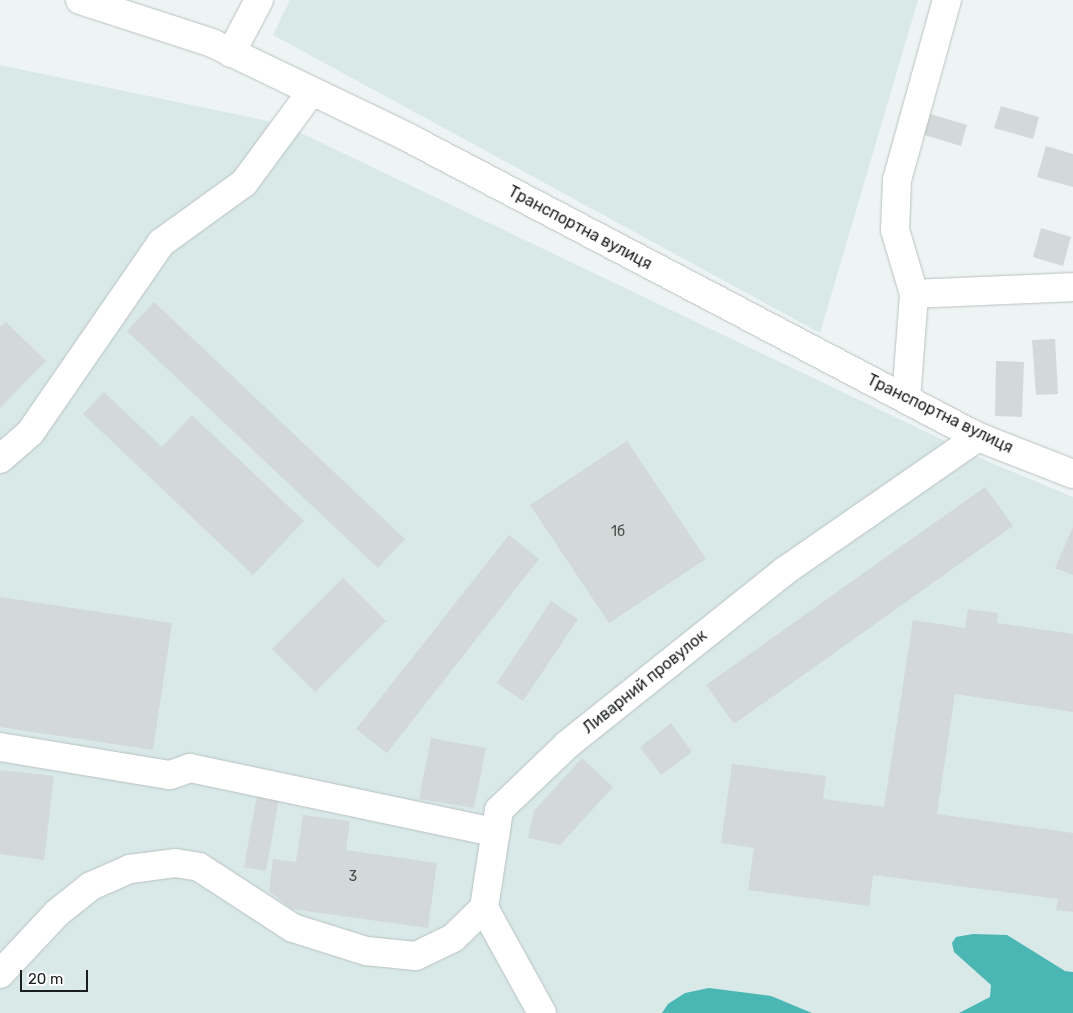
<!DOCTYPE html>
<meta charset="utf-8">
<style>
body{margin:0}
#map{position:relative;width:1073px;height:1013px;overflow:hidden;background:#edf4f3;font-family:Rubik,sans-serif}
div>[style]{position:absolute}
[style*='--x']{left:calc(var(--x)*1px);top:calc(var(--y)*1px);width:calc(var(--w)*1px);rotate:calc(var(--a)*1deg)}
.built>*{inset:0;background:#d8e9e8}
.water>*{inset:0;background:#4ab7b4}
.building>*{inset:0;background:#d2d9d8}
.roads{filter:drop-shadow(0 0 1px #bac1c0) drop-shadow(0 0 1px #bac1c0)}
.minor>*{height:28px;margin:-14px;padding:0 14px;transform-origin:14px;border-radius:14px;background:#fff}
span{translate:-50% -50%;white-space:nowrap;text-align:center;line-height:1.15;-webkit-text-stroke:4px #fff;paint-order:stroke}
.number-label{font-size:14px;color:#494d4c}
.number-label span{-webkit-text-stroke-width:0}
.street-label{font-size:16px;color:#1b1e1e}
.scale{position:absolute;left:20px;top:970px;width:68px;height:22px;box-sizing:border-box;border:2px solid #1b1e1e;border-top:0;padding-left:6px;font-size:15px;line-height:18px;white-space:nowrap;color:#1b1e1e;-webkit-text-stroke:4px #fff;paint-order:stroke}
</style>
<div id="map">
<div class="built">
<div style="clip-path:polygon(290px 0,918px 0,820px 333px,273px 35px)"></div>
<div style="clip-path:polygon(0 65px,282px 124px,987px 461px,1073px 497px,1073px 1013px,0 1013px)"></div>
</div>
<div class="water">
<div style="clip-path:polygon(973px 934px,1007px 935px,1065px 971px,1073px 972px,1073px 1013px,959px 1013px,990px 997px,991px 985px,954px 952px,952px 943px,956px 937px)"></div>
<div style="clip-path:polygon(709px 988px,771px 996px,812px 1013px,662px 1013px,668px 1004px,685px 993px)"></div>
</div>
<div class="building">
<div style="clip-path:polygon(1001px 106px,1039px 117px,1033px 139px,994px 128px)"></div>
<div style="clip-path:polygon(927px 113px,967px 125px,961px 146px,921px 134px)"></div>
<div style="clip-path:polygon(1046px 146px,1073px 154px,1073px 187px,1037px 177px)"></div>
<div style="clip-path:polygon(1041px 228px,1071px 237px,1063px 266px,1033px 257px)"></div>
<div style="clip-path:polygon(154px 302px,405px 539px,378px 568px,127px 331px)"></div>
<div style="clip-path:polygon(6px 322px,46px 361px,0 408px,0 327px)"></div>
<div style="clip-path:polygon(1055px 339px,1058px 394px,1036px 395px,1032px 340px)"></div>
<div style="clip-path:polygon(996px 361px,1024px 362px,1022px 417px,995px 416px)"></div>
<div style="clip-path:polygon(104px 392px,162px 447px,192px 415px,304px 521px,253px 575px,83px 414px)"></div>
<div style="clip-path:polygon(627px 441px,706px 559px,609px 623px,530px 505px)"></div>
<div style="clip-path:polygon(985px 487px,1013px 526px,734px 724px,706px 685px)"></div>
<div style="clip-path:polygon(1073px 527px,1073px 575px,1055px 568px)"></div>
<div style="clip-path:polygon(509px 535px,539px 559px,387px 753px,356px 729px)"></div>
<div style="clip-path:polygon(343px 578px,386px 621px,315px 692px,272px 649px)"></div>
<div style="clip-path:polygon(0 597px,172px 623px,153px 750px,0 727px)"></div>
<div style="clip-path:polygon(551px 601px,578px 619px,523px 701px,497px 683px)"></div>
<div style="clip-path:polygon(968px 609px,998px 613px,997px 623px,1073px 634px,1073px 712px,955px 694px,937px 814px,1073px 833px,1073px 912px,1056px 910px,1058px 899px,873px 875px,869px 906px,748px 890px,754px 848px,721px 843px,732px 764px,826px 776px,823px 799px,884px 807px,913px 620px,965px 628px)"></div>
<div style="clip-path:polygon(671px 723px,692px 752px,661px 775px,640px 747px)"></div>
<div style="clip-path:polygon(431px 738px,486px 748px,474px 808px,419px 799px)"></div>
<div style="clip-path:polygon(582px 758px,613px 787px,560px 845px,528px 838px,534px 811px)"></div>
<div style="clip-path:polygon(0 770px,54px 776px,44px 860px,0 854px)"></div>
<div style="clip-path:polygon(257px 795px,279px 799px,266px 871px,244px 867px)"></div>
<div style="clip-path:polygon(303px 815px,350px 821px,346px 850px,437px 863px,428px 928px,292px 909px,269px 891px,273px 859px,296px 862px)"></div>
</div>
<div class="roads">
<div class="minor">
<div style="--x:80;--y:0;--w:139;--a:18"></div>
<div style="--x:212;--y:43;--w:219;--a:25.7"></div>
<div style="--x:409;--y:138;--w:643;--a:27.72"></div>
<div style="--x:978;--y:437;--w:102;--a:21.3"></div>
<div style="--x:231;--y:53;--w:60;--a:-62.2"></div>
<div style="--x:914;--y:294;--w:159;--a:-2.5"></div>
<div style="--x:906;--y:399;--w:105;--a:-85.6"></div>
<div style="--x:914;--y:294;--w:67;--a:-106.5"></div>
<div style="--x:895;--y:230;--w:50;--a:-87.7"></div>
<div style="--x:897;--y:180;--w:187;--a:-74.5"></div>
<div style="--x:0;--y:459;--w:40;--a:-41"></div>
<div style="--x:30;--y:433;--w:231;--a:-55.4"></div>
<div style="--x:161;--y:243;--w:102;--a:-35.9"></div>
<div style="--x:244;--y:183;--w:113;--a:-53.6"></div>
<div style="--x:0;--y:747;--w:172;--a:9.4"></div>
<div style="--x:170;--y:775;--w:21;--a:-19"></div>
<div style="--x:190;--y:768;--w:312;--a:11.9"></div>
<div style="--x:0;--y:974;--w:83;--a:-46.9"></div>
<div style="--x:57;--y:913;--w:43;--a:-38.5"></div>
<div style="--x:91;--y:886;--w:43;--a:-23.6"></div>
<div style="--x:130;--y:869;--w:45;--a:-7.6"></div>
<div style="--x:175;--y:863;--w:24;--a:9"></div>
<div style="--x:199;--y:867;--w:112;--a:33"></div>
<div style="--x:293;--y:928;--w:77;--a:17.5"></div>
<div style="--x:366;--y:951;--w:50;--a:5.7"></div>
<div style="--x:416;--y:956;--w:41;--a:-25.9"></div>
<div style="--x:453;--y:938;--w:43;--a:-44.1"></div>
<div style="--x:542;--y:1013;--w:120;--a:-118.9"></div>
<div style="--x:484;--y:908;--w:99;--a:-81.3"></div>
<div style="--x:499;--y:810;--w:95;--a:-43.7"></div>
<div style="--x:568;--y:744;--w:279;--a:-38.6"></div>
<div style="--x:786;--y:570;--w:234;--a:-34.7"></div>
</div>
</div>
<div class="number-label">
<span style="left:618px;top:532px">1б</span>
<span style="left:353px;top:877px">3</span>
</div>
<div class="street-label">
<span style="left:580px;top:228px;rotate:28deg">Транспортна вулиця</span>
<span style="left:940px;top:414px;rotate:26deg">Транспортна вулиця</span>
<span style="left:645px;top:682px;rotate:-39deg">Ливарний провулок</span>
</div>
<div class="scale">20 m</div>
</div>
